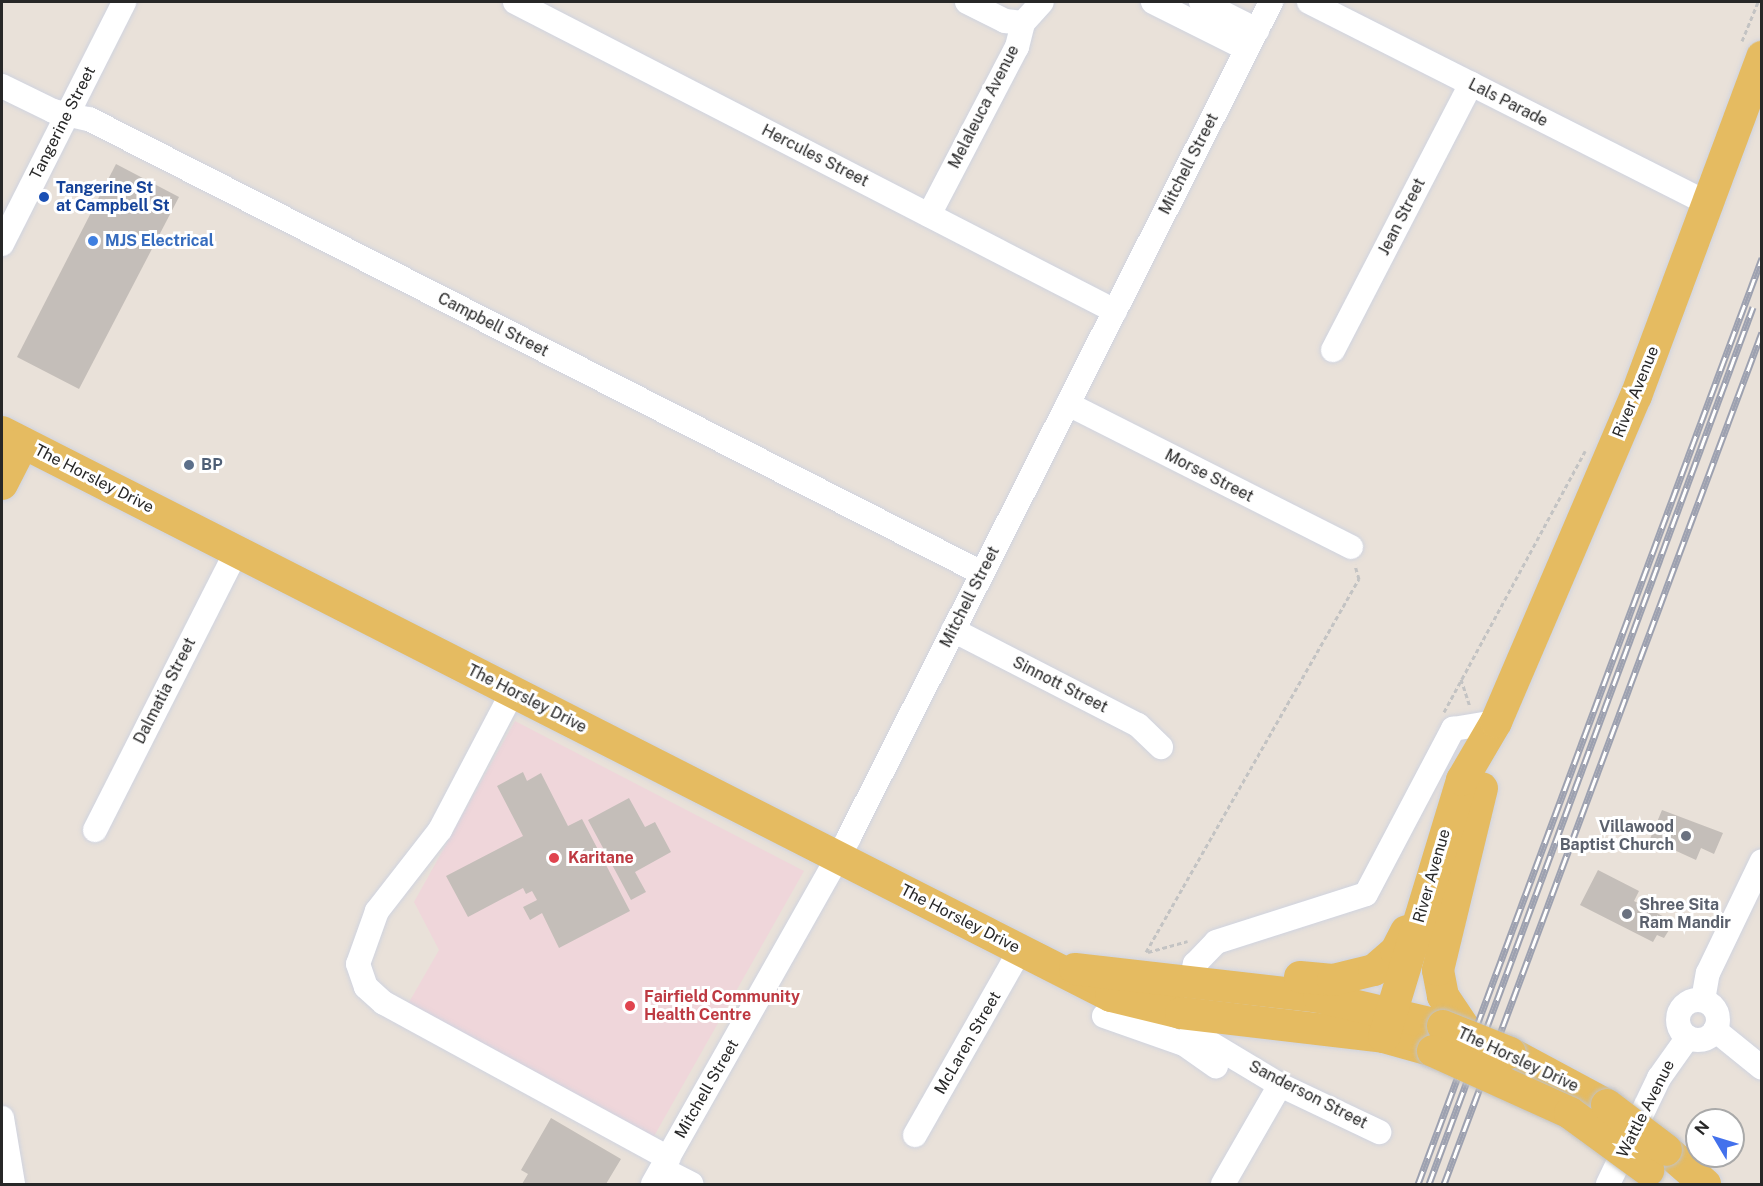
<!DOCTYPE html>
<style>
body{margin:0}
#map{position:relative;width:1763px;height:1186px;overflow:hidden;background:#e9e1d9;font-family:"Public Sans",sans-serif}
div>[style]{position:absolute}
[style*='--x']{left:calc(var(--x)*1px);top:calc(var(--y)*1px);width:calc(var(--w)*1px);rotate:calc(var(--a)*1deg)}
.medical>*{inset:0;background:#efd6da}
.building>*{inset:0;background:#c4beb9}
.path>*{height:3px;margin-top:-1.5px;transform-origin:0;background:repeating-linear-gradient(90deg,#c3c3c3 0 4.5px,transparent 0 7.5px)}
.roads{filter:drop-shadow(0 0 2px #cfd3df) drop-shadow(0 0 2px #cfd3df)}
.minor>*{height:24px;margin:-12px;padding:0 12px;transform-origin:12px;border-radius:12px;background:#fff}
.minor>.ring{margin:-12px;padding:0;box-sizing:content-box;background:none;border:24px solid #fff;border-radius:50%}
.major>*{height:32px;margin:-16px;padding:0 16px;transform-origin:16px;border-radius:16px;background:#e5bb61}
.rail>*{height:7px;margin-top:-3.5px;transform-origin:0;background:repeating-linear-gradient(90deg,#fff 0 14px,#9da1b0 0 28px);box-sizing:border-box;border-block:2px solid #9da1b0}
.bridges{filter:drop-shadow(0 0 2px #c3c3c3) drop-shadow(0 0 2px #c3c3c3)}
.major-bridge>*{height:32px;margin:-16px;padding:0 16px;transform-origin:16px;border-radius:16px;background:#e5bb61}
.dots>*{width:16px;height:16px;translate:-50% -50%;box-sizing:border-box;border:3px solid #fff;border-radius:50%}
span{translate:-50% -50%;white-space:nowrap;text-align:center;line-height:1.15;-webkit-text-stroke:6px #fff;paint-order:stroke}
.street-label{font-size:16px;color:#272727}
.transit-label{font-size:16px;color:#164399;font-weight:700}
.left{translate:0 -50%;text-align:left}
.shop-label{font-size:16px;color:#366cbe;font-weight:700}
.service-label{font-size:16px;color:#4e5e75;font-weight:700}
.worship-label{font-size:16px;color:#5b616d;font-weight:700}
.right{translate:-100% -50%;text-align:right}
.health-label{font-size:16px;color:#be3a42;font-weight:700}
.frame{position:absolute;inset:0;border:3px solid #272727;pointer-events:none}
.north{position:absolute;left:1685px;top:1108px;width:60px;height:60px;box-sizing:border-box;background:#fff;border:2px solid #a9a9a9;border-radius:50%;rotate:308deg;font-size:16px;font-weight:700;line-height:24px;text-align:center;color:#272727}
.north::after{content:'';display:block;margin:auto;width:21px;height:27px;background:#4371ec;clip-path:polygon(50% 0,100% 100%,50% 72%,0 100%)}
</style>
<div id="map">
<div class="medical">
<div style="clip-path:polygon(515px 721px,804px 871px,653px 1138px,408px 1004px,439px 950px,414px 902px)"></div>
</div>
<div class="building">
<div style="clip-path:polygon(116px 164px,179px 197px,79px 389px,17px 357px)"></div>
<div style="clip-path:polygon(523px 772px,527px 781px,541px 773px,568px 826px,582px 819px,630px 911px,559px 948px,542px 913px,530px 920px,523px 907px,537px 900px,532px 891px,526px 894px,523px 888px,468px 917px,446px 876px,523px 836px,497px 786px)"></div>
<div style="clip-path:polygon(629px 798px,645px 827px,655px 822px,671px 852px,635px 872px,646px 892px,631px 900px,588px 820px)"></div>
<div style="clip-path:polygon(1662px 810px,1723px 833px,1714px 854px,1701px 848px,1696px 860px,1650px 839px)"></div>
<div style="clip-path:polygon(1598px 870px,1639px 891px,1634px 901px,1674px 922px,1664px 938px,1657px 935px,1653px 942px,1580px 905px)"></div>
<div style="clip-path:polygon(551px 1118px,621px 1159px,606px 1184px,522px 1184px,528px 1174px,521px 1170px)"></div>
</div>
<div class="path">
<div style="--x:1742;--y:41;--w:42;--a:-67.7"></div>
<div style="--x:1461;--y:679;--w:28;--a:72"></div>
<div style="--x:1444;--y:712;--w:297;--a:-61.6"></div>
<div style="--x:1146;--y:952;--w:430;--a:-60.3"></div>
<div style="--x:1359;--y:579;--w:15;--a:-106"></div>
<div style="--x:1148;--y:952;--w:41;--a:-15.4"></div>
</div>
<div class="roads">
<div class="minor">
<div style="--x:515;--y:2;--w:675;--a:27.25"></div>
<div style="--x:967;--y:2;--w:42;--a:26.6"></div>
<div style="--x:1005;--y:21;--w:18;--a:6"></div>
<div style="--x:1153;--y:2;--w:105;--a:26.6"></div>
<div style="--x:1201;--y:2;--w:63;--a:26.6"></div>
<div style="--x:1309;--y:2;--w:446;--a:26.8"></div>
<div style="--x:2;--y:86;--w:57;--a:26.1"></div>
<div style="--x:53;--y:111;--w:37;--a:13"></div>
<div style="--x:89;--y:119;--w:1002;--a:26.95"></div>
<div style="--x:929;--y:215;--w:190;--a:-62.4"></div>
<div style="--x:1017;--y:47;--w:25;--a:-76"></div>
<div style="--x:1023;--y:23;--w:28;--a:-48"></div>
<div style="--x:2;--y:244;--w:271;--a:-63.2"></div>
<div style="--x:1333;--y:350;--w:300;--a:-62.6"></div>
<div style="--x:1068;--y:404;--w:317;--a:26.8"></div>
<div style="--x:953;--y:630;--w:208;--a:27.2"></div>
<div style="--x:1138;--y:725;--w:32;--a:44"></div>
<div style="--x:513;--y:691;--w:157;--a:117.7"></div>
<div style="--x:440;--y:830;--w:103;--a:127.9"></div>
<div style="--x:377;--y:911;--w:56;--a:109.7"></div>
<div style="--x:358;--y:964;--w:24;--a:71"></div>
<div style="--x:366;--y:987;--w:24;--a:42"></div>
<div style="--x:384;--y:1003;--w:324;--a:28.6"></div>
<div style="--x:95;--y:830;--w:312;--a:-63.1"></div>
<div style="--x:1190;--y:985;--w:22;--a:-77"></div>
<div style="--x:1195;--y:964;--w:30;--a:-46"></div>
<div style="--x:1216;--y:942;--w:157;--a:-17.7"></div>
<div style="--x:1366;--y:894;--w:187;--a:-62.2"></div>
<div style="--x:1453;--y:729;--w:44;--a:-9.2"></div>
<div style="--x:1703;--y:1000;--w:27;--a:-80"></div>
<div style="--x:1708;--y:973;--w:124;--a:-64.3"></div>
<div class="ring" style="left:1678px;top:1000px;width:16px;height:16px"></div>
<div style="--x:1181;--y:1013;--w:36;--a:48"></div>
<div style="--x:1205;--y:1040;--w:87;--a:31"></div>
<div style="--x:1280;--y:1085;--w:110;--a:25.4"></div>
<div style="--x:1104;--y:1016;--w:85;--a:19.3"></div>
<div style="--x:1184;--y:1044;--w:39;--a:35"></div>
<div style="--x:1715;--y:1030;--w:60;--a:39"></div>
<div style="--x:2;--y:1118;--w:67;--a:80.5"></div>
<div style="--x:915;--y:1135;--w:213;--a:-60.4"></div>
<div style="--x:662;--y:1169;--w:33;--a:27"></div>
<div style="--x:653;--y:1184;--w:399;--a:-60.5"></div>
<div style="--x:849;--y:837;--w:936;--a:-63.19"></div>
<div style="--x:1223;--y:1184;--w:114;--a:-60.1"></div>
<div style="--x:1608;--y:1184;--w:118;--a:-64.3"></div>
<div style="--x:1659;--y:1078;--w:50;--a:-54.7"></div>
</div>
<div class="major">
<div style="--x:2;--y:432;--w:1244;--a:26.96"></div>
<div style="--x:1111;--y:996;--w:72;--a:13.7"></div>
<div style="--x:1181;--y:1013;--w:204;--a:6.7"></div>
<div style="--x:1384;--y:1037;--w:51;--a:15.9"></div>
<div style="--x:2;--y:484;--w:46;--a:-62.9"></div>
<div style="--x:1075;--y:969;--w:246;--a:6.5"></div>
<div style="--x:1319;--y:997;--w:127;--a:13.2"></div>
<div style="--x:1300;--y:977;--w:33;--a:5"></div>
<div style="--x:1333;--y:980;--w:42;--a:-13.7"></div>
<div style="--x:1374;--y:970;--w:29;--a:-41"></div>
<div style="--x:1396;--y:951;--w:22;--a:-63"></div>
<div style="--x:1469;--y:1035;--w:47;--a:-123.7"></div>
<div style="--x:1443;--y:996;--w:26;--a:-101"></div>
<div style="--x:1438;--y:970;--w:187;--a:-76.4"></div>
<div style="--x:1384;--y:1037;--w:269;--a:-73.1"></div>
<div style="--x:1462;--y:780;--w:67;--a:-59.6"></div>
<div style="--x:1496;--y:722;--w:355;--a:-66.8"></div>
<div style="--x:1636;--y:396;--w:362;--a:-69.6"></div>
<div style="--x:1510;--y:1053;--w:110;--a:28.2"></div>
<div style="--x:1666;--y:1150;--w:52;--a:41.1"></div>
</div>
</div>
<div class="rail">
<div style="--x:1418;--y:1184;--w:988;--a:-69.62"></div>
<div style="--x:1429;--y:1184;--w:935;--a:-69.72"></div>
<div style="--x:1444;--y:1184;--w:909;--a:-69.53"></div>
</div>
<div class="bridges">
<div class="major-bridge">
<div style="--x:1443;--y:1026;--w:72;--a:21.9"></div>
<div style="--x:1433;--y:1051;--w:150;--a:24.3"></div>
<div style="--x:1570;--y:1113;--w:97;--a:36.2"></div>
<div style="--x:1607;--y:1105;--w:74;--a:37.3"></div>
</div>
</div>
<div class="dots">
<div style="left:44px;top:197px;background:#1a4fb4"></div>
<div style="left:93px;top:241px;background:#3f7fe0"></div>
<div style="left:189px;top:465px;background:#5c6f8a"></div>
<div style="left:1686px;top:836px;background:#6b7280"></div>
<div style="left:554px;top:858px;background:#e0444e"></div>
<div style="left:1627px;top:914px;background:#6b7280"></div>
<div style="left:630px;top:1006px;background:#e0444e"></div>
</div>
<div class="street-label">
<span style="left:1508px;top:103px;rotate:27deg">Lals Parade</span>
<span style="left:984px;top:107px;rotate:-63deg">Melaleuca Avenue</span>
<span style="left:63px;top:123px;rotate:-63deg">Tangerine Street</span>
<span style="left:815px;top:156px;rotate:27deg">Hercules Street</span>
<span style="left:1189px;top:164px;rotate:-63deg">Mitchell Street</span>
<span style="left:1402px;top:217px;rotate:-63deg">Jean Street</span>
<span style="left:493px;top:325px;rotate:27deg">Campbell Street</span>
<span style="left:1636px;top:392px;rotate:-68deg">River Avenue</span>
<span style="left:1209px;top:476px;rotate:27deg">Morse Street</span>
<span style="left:94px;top:479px;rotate:27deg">The Horsley Drive</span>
<span style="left:970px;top:597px;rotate:-63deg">Mitchell Street</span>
<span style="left:1060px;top:685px;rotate:27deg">Sinnott Street</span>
<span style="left:165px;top:691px;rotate:-63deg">Dalmatia Street</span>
<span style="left:527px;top:699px;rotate:27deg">The Horsley Drive</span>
<span style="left:1432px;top:876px;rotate:-74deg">River Avenue</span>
<span style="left:960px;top:919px;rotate:27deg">The Horsley Drive</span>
<span style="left:968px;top:1043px;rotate:-60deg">McLaren Street</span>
<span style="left:1518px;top:1060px;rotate:25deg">The Horsley Drive</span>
<span style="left:707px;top:1089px;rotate:-60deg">Mitchell Street</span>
<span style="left:1308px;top:1095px;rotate:27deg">Sanderson Street</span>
<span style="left:1646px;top:1109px;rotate:-63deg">Wattle Avenue</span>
</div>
<div class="transit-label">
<span class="left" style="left:56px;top:197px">Tangerine St<br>at Campbell St</span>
</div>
<div class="shop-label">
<span class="left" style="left:105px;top:241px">MJS Electrical</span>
</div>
<div class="service-label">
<span class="left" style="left:201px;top:465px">BP</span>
</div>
<div class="worship-label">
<span class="right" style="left:1674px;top:836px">Villawood<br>Baptist Church</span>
<span class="left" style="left:1639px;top:914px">Shree Sita<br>Ram Mandir</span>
</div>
<div class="health-label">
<span class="left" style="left:568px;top:858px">Karitane</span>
<span class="left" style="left:644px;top:1006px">Fairfield Community<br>Health Centre</span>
</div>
<div class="frame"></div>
<div class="north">N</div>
</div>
